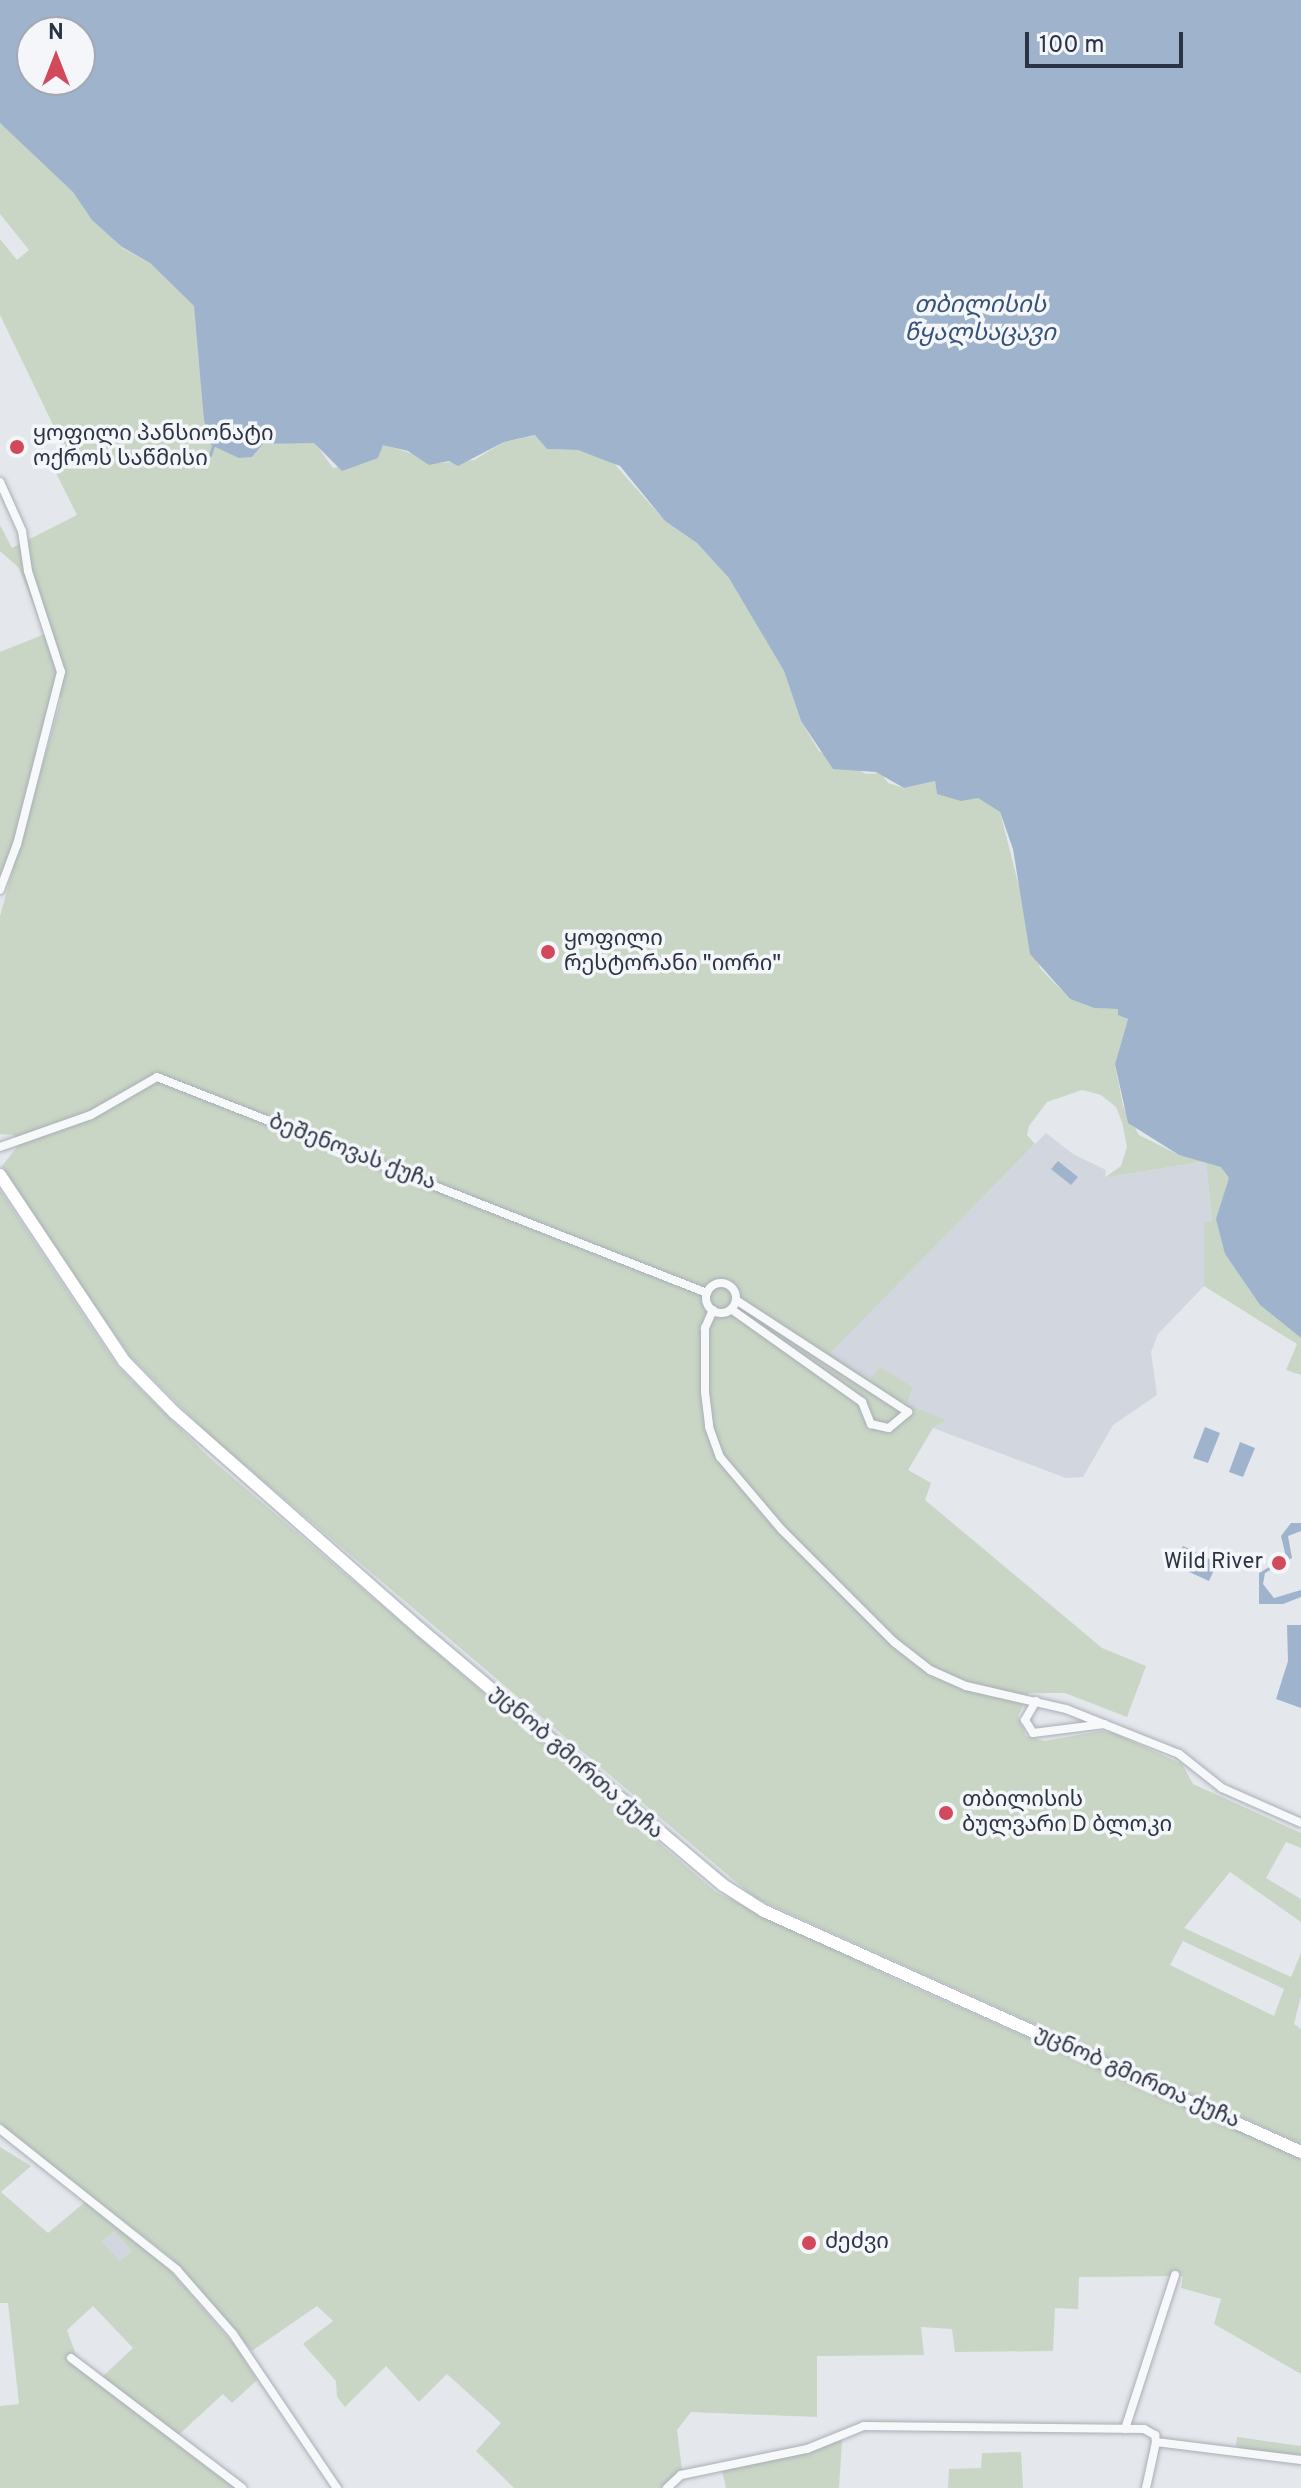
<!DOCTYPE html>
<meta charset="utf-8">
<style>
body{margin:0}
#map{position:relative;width:1301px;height:2488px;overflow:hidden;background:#e4e7ec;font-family:Overpass,"Noto Sans Georgian",sans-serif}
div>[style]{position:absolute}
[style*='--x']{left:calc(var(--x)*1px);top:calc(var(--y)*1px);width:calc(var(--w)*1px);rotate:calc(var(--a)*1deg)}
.built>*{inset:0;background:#d2d6de}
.green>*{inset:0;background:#c9d6c5}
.water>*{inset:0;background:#9fb4cc}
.stream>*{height:3px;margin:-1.5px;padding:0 1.5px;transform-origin:1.5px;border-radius:1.5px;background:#9fb4cc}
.roads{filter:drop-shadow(0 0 2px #a9aeb7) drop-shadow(0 0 2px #a9aeb7)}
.street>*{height:8px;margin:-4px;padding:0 4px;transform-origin:4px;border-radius:4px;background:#f7f8fa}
.street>.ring{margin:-4px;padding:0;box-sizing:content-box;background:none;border:8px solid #f7f8fa;border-radius:50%}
.secondary>*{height:12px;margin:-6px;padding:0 6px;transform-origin:6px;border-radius:6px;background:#fff}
.dots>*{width:22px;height:22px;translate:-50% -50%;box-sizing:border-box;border:4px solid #f4f6f9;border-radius:50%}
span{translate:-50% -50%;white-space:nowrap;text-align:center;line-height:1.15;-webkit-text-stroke:7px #f4f6f9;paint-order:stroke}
.poi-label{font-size:22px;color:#2b3445}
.left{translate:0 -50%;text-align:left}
.right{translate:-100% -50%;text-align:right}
.street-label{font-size:22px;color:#2b3445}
.water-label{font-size:24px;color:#34527a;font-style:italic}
.north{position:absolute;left:16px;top:16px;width:80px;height:80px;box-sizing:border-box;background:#f4f6f9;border:2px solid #a4a8b1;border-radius:50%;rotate:0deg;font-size:22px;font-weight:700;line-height:32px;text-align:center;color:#2b3445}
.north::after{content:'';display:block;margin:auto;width:28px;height:36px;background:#d1495b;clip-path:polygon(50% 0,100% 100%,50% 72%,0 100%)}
.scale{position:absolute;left:1025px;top:32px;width:158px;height:36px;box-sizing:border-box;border:4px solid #2b3445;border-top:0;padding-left:10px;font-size:24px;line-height:28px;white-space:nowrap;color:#2b3445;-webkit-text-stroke:6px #f4f6f9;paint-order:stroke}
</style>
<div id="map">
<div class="built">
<div style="clip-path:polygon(1046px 1133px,1073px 1154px,1106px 1170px,1105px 1178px,1206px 1161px,1212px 1221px,1204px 1223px,1204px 1286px,1158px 1334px,1151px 1352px,1157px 1395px,1113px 1425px,1083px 1477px,1066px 1478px,933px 1428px,945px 1420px,907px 1404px,913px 1388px,896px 1380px,870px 1380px,829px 1353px)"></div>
<div style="clip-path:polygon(114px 2231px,132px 2251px,120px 2262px,102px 2242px)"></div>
</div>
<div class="green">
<div style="clip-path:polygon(evenodd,0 123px,55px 174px,60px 171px,122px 248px,150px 263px,194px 306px,252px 457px,263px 444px,293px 443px,315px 443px,333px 468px,377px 458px,383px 444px,440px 463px,474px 460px,504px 442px,536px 435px,547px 449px,578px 450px,611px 460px,665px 521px,697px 543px,729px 577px,784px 671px,801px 721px,819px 751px,866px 774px,881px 773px,888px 783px,904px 788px,935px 781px,937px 794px,978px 798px,1000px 812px,1040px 968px,1070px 999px,1094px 1008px,1118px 1009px,1128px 1019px,1115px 1064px,1123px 1106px,1139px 1135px,1179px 1155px,1209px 1160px,1221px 1166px,1229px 1178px,1225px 1254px,1260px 1305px,1301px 1338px,1301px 1375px,1286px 1370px,1297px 1344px,1204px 1286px,1204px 1222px,1212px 1221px,1206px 1161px,1104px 1178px,1121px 1166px,1127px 1147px,1122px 1122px,1116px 1107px,1101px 1095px,1082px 1090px,1047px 1102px,1029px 1126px,1027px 1135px,1035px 1144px,830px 1353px,870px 1380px,879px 1367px,900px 1379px,913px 1388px,907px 1404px,946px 1420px,933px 1428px,908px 1470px,931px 1483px,925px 1500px,1102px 1648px,1146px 1666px,1127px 1717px,1065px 1693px,1029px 1693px,1018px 1716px,1026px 1736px,1044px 1741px,1101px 1731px,1114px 1733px,1182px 1764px,1193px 1784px,1301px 1833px,1301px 1848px,1286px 1842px,1266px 1878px,1301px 1899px,1301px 1922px,1230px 1872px,1184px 1928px,1291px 1977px,1301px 1953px,1301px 1996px,1294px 2024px,1301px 2029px,1301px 2144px,755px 1898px,209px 1435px,130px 1356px,42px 1230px,2px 1166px,17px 1147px,14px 1135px,0 1134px,0 916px,61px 699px,57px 693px,6px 872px,0 875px,0 652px,45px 634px,19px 568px,0 551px,0 525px,12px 548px,77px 515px,55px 471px,71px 462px,0 315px,0 239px,17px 260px,29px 250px,0 214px,0 123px,1183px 1941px,1284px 1989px,1274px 2016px,1170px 1965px,1183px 1941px)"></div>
<div style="clip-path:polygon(0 1190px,118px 1367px,211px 1459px,716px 1892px,895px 1979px,1301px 2158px,1301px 2374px,1214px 2324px,1221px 2299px,1181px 2288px,1183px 2276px,1079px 2277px,1078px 2309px,1055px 2308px,1053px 2351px,955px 2352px,952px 2329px,921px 2327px,924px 2355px,817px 2356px,817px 2417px,691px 2412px,677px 2430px,682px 2470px,661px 2488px,514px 2488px,476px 2451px,501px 2423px,447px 2374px,419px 2402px,386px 2366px,345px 2407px,337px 2397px,336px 2381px,303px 2344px,333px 2321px,317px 2306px,252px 2351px,170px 2257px,12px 2134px,0 2123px)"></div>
<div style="clip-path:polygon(evenodd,0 2147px,31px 2166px,1px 2192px,48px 2233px,85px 2202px,169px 2269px,237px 2348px,257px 2380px,232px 2403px,223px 2394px,172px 2441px,235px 2488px,0 2488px,0 2406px,19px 2404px,8px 2303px,0 2303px,0 2147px,114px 2231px,132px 2251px,120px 2261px,102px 2242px,114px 2231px,0 2147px,93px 2306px,133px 2348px,100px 2379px,76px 2355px,67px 2330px,93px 2306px)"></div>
<div style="clip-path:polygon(1237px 2437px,1301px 2446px,1301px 2455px,1255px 2452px,1236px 2446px)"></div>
<div style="clip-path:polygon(842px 2440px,839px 2488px,726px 2488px,722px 2470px)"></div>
<div style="clip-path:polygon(1021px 2452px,1023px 2488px,948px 2488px,949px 2469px,981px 2468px,982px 2453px)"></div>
</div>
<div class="water">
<div style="clip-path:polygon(evenodd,0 0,1301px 0,1301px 1338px,1260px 1305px,1225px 1254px,1216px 1219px,1229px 1178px,1221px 1167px,1179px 1155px,1128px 1123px,1115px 1064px,1128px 1019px,1118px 1015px,1118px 1009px,1094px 1008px,1070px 999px,1030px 954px,1013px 849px,1000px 812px,978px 798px,961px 801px,937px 794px,935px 781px,904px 788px,876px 772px,833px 769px,801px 721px,784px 671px,729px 578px,697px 543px,665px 521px,620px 466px,578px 450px,547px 449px,535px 435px,504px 442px,458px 466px,449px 461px,429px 465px,408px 451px,383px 445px,378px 458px,342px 471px,314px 443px,263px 444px,252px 457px,239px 458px,211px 445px,204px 420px,194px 306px,150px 263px,122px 247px,92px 220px,73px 192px,0 123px,0 0,32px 32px,80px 32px,80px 80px,32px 80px,32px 32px)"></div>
<div style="clip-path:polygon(1058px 1161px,1078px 1177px,1071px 1185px,1051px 1169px)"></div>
<div style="clip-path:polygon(1205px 1427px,1220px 1433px,1208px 1463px,1193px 1458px)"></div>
<div style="clip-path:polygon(1240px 1442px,1255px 1448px,1243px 1477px,1229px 1472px)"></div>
<div style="clip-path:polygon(1291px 1523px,1301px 1523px,1301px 1531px,1288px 1536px,1292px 1558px,1265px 1573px,1263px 1584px,1274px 1598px,1301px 1590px,1301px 1597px,1283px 1604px,1259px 1604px,1259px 1573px,1286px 1557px,1281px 1536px)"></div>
<div style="clip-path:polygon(1183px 1546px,1217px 1563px,1209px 1581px,1174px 1565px)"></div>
<div style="clip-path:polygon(1287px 1625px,1301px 1625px,1301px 1708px,1276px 1699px,1288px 1661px)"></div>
</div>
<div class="stream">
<div style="--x:210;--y:455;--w:13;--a:-72"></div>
</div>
<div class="roads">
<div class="street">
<div style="--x:0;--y:482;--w:54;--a:65.8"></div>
<div style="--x:22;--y:531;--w:40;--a:81.5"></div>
<div style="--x:28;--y:571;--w:106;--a:71.9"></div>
<div style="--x:61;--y:672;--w:178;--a:104.3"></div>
<div style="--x:17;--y:844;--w:49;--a:110.3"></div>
<div style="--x:0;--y:1147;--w:96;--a:-19.4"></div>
<div style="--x:91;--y:1115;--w:76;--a:-29.9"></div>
<div style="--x:157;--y:1077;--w:591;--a:21.44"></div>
<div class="ring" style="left:706px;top:1283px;width:22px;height:22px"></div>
<div style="--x:731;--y:1309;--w:161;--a:35.4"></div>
<div style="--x:862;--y:1402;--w:24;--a:68"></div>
<div style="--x:871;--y:1424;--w:18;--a:13"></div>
<div style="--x:889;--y:1428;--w:25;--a:-40"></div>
<div style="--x:908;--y:1412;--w:205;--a:-146.9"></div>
<div style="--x:713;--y:1310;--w:20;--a:114"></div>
<div style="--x:705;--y:1328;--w:64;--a:90"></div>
<div style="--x:705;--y:1392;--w:35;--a:83"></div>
<div style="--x:709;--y:1427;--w:32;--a:70"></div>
<div style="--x:720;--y:1457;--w:96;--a:49.7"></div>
<div style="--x:782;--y:1530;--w:158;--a:45"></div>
<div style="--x:894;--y:1642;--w:46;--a:37.9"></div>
<div style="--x:930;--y:1670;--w:39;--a:24"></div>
<div style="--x:966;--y:1686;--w:103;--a:13"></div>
<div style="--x:1066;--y:1709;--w:122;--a:21.7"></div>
<div style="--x:1179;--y:1754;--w:55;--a:38.3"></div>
<div style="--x:1222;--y:1788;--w:86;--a:23.9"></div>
<div style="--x:1036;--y:1701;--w:22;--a:120"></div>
<div style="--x:1025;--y:1720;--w:15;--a:58"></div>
<div style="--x:1033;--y:1733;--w:72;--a:-7.2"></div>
<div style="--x:0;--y:2129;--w:226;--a:38.5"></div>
<div style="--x:177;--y:2270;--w:85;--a:48.8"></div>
<div style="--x:233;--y:2334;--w:186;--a:56"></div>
<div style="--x:71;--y:2358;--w:215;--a:37.2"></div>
<div style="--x:1125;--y:2429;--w:162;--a:-72"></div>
<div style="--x:1156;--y:2442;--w:146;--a:7.1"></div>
<div style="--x:667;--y:2488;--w:19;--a:-43"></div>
<div style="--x:681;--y:2475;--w:129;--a:-11.7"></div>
<div style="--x:807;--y:2449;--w:61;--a:-22"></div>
<div style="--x:864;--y:2426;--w:280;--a:0.6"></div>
<div style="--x:1144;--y:2429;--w:13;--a:29"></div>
<div style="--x:1155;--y:2435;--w:7;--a:82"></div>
<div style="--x:1146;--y:2488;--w:47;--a:-77.7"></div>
</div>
<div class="secondary">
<div style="--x:0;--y:1175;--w:224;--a:56.3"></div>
<div style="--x:124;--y:1361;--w:73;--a:45.6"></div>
<div style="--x:175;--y:1413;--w:327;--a:41.4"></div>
<div style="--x:420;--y:1629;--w:397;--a:40.2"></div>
<div style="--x:723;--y:1885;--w:49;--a:32.4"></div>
<div style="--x:764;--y:1911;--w:589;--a:24.17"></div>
</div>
</div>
<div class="dots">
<div style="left:17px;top:447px;background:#d1495b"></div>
<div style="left:548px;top:952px;background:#d1495b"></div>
<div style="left:1279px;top:1563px;background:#d1495b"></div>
<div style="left:946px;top:1813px;background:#d1495b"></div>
<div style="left:809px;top:2243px;background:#d1495b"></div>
</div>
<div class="poi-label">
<span class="left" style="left:33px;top:447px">ყოფილი პანსიონატი<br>ოქროს საწმისი</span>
<span class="left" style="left:564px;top:952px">ყოფილი<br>რესტორანი "იორი"</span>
<span class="right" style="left:1263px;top:1563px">Wild River</span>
<span class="left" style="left:962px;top:1813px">თბილისის<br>ბულვარი D ბლოკი</span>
<span class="left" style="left:825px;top:2243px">ძეძვი</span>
</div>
<div class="street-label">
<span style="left:352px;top:1153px;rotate:21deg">ბეშენოვას ქუჩა</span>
<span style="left:576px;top:1763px;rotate:41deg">უცნობ გმირთა ქუჩა</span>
<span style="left:1137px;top:2078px;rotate:24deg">უცნობ გმირთა ქუჩა</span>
</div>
<div class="water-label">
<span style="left:980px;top:321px">თბილისის<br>წყალსაცავი</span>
</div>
<div class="north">N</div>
<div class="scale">100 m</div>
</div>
